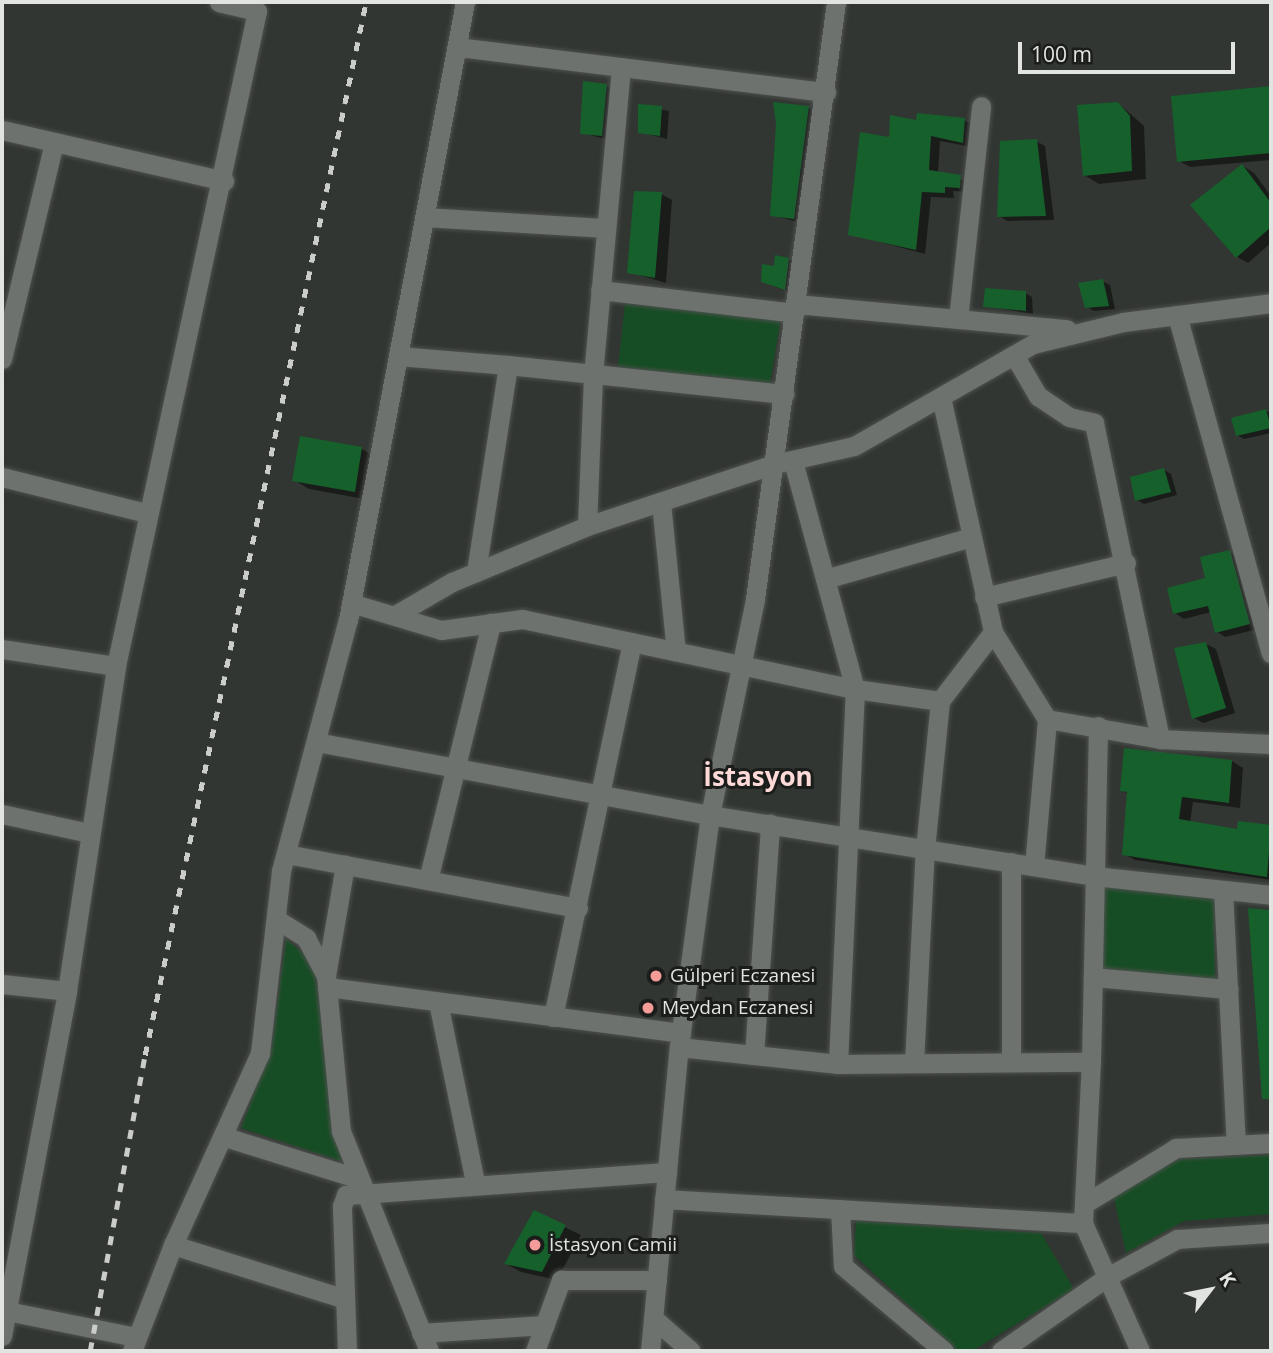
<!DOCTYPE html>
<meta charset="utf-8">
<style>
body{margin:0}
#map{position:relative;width:1273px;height:1353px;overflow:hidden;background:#323632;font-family:"Open Sans",sans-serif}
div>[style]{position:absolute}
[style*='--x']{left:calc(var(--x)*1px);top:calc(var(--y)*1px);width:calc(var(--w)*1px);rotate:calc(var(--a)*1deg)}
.green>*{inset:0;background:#164d24}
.shadow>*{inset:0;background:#0007}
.building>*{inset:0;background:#16602c}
.roads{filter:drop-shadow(0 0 2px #4e514e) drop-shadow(0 0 2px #4e514e)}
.minor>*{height:19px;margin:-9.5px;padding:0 9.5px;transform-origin:9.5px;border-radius:9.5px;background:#6d726e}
.rail>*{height:4.5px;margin-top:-2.25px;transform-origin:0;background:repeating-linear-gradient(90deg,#cacdca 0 9px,transparent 0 18px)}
.dots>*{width:19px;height:19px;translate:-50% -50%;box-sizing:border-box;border:4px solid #1b1d1b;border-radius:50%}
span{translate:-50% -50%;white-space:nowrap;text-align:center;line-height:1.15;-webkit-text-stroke:6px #1b1d1b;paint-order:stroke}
.poi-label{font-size:19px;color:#e1e4e1}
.left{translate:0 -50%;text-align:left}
.district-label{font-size:26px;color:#fedad8;font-weight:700}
.frame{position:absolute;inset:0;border:4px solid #e1e4e1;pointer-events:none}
.north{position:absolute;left:1175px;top:1255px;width:70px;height:70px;-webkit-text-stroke:5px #1b1d1b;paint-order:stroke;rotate:58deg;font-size:19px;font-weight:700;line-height:28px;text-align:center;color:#e1e4e1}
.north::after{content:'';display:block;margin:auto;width:24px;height:32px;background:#e1e4e1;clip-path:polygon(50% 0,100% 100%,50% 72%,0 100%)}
.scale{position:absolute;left:1018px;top:42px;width:217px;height:32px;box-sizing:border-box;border:4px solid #e1e4e1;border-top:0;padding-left:9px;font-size:21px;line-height:24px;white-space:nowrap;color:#e1e4e1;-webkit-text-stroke:5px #1b1d1b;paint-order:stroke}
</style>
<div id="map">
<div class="green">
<div style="clip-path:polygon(625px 304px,781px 318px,770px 383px,618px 367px)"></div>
<div style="clip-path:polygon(1103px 883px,1214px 898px,1215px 982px,1101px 968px)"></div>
<div style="clip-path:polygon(286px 939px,309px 958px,315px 972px,343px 1162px,241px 1128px,271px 1049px)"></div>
<div style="clip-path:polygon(1271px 1155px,1271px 1214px,1184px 1221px,1126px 1253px,1113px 1193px,1180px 1159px)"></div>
<div style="clip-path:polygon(856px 1221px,1041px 1233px,1074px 1289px,972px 1351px,958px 1351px,854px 1255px)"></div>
</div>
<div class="shadow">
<div style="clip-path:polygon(607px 86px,618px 92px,613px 141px,582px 133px)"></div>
<div style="clip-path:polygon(1271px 88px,1271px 160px,1190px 167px,1179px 161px,1173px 98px)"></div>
<div style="clip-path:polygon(1118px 103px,1144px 126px,1146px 179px,1099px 184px,1084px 175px)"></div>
<div style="clip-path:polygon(775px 104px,809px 108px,820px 114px,805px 224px,772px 215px,778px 124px)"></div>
<div style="clip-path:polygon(640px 106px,669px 111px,667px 139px,640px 132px)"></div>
<div style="clip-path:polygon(964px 120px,974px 126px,972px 147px,940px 141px,938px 173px,970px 182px,969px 192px,953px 191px,954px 198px,931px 197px,925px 254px,850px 234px,890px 139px,917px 122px)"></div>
<div style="clip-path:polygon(1036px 141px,1045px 146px,1054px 220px,1007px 221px,999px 216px)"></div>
<div style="clip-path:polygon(1243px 166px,1254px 173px,1271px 196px,1271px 243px,1248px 263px,1237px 257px)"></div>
<div style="clip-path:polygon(661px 194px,672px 200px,666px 283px,629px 272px)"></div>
<div style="clip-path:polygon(788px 259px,795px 263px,791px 292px,770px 285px,776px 269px)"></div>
<div style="clip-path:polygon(1102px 281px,1110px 285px,1115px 309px,1094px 311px,1087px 307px)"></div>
<div style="clip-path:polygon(1025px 293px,1032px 297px,1033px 314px,985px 306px)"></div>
<div style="clip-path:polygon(1266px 411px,1271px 413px,1271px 433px,1244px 439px,1237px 435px)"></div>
<div style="clip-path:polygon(301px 438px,362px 449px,377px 458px,370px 500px,309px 489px,294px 480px)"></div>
<div style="clip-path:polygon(1164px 470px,1171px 474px,1177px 495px,1144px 504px,1137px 500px)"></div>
<div style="clip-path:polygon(1229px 552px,1239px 557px,1258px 629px,1225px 637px,1216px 631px,1211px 612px,1184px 619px,1175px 613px)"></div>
<div style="clip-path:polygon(1206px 644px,1216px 649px,1235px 713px,1203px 723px,1194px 718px)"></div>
<div style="clip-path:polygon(1232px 761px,1243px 768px,1240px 808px,1193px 802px,1190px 823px,1239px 831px,1239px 823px,1271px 826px,1271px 880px,1135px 860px,1124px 854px,1129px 794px,1121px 790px)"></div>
<div style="clip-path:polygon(1249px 910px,1271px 911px,1271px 1089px,1263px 1084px)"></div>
<div style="clip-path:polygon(534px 1212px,581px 1235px,557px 1280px,521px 1272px,506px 1264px)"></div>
</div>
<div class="building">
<div style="clip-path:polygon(583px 81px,607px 84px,602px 136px,580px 134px)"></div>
<div style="clip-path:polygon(1271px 86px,1271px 153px,1177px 162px,1171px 96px)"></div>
<div style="clip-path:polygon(773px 102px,809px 106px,794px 219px,770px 216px,776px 124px)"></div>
<div style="clip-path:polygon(1118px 102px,1130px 116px,1132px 171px,1083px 176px,1077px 105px)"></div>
<div style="clip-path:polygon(638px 104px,662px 106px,660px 136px,638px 133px)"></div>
<div style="clip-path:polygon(917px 113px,965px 118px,963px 143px,931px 136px,929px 170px,961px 175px,960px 188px,945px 187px,945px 193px,922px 192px,916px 250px,848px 235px,860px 132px,889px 137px,890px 115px,916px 120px)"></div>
<div style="clip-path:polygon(1037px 139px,1046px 216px,997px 217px,1000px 141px)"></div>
<div style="clip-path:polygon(1242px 164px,1271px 203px,1271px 227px,1236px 258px,1190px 205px)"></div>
<div style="clip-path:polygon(634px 191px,662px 192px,655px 278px,627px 273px)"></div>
<div style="clip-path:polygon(775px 255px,789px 258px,785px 290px,761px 282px,762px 264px,774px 266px)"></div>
<div style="clip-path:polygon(1103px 279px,1109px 306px,1085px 308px,1078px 283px)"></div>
<div style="clip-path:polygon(985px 288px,1026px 291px,1026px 311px,983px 307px)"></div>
<div style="clip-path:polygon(1266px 409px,1271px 428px,1236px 436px,1231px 418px)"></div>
<div style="clip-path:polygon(300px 436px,362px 447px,355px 492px,292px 481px)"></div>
<div style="clip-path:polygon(1164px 468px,1171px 492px,1135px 501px,1130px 477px)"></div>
<div style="clip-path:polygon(1230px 550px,1250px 624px,1215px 633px,1208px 606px,1173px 614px,1167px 588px,1205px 578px,1200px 557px)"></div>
<div style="clip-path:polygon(1206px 642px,1226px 708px,1192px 719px,1174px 648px)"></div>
<div style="clip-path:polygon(1124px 748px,1232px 760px,1229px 803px,1182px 797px,1179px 819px,1237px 829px,1238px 821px,1271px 825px,1267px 877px,1122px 855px,1127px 792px,1120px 791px)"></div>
<div style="clip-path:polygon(1248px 908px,1271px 910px,1271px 1099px,1262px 1099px)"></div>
<div style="clip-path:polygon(534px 1210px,566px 1225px,542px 1272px,504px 1264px)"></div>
</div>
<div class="roads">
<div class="minor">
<div style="--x:458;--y:47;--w:371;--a:7"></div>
<div style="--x:2;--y:130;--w:228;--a:12.9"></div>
<div style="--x:425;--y:217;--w:181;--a:3.5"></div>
<div style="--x:600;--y:290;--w:196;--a:6.7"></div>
<div style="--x:796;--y:304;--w:272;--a:5.3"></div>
<div style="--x:1177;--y:315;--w:351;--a:74.5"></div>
<div style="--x:958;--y:319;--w:214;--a:-83.8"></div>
<div style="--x:1014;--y:355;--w:48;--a:59.7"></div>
<div style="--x:1038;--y:396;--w:37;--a:34"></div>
<div style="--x:1069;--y:417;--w:26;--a:13"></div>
<div style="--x:1094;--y:423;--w:323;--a:78.2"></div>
<div style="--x:398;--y:356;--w:110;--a:4.7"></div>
<div style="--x:2;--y:359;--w:223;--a:-76.5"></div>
<div style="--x:941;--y:397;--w:241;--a:77.5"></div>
<div style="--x:793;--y:461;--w:236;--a:74.8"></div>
<div style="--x:855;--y:689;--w:375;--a:92.6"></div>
<div style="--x:2;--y:477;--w:148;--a:14"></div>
<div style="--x:661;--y:502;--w:150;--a:84.3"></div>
<div style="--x:587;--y:526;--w:151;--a:-87.7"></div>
<div style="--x:593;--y:375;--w:309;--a:-84.8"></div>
<div style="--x:476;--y:572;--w:209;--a:-81.2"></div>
<div style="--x:508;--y:365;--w:278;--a:6"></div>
<div style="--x:825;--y:579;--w:152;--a:-16"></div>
<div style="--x:984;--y:597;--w:146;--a:-13.5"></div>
<div style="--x:351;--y:603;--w:94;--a:16.7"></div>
<div style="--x:441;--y:630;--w:82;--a:-7.7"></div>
<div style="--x:522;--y:619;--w:340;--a:11.9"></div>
<div style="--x:855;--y:689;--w:86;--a:8"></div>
<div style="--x:940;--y:701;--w:87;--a:-52.5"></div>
<div style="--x:993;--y:632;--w:102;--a:58.2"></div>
<div style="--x:1047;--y:719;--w:115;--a:10"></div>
<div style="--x:1160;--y:739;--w:111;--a:2.6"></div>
<div style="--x:397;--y:614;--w:64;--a:-30.2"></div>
<div style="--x:452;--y:582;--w:146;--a:-22.5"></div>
<div style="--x:587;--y:526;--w:197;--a:-18.3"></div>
<div style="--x:774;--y:464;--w:82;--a:-12.7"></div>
<div style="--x:854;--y:446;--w:206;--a:-29.7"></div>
<div style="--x:1033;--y:344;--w:93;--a:-13.7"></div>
<div style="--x:1123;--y:322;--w:149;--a:-7.3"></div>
<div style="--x:2;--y:649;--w:115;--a:8.5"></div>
<div style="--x:316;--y:742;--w:401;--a:10.5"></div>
<div style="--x:710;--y:815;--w:389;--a:9"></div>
<div style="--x:1094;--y:876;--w:178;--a:6.1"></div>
<div style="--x:2;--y:814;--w:89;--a:12.3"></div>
<div style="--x:286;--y:854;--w:297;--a:10.5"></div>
<div style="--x:1011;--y:862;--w:200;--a:90"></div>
<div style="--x:1034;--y:866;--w:148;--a:-84.9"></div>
<div style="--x:428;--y:880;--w:265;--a:-76.2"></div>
<div style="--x:1223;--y:890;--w:255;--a:87.1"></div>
<div style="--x:276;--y:919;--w:36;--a:32"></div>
<div style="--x:306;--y:938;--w:43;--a:62.2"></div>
<div style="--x:326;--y:976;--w:156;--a:84.5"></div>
<div style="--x:341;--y:1131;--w:237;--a:68.2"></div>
<div style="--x:326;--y:976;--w:113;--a:-80.3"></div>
<div style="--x:1093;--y:977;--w:136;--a:5.1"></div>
<div style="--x:2;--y:984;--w:65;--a:6.1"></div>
<div style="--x:327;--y:987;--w:357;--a:7.4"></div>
<div style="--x:438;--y:1002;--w:185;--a:78.4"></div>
<div style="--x:553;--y:1017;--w:383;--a:-78.1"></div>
<div style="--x:679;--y:1047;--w:160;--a:6.1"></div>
<div style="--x:838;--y:1064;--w:253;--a:-0.5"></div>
<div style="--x:1091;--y:1062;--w:336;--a:-88.8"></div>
<div style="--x:754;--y:1055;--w:232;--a:-86"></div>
<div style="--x:914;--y:1063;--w:214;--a:-87.1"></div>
<div style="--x:925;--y:849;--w:149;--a:-84.2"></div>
<div style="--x:225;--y:1137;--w:138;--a:17.3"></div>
<div style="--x:664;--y:1199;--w:420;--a:3.3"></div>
<div style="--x:1083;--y:1223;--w:161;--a:-87.2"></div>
<div style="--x:1084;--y:1204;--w:108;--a:-31.3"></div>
<div style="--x:1176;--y:1148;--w:95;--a:-3"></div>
<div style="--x:840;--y:1209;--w:57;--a:87"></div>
<div style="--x:843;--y:1266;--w:132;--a:40.1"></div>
<div style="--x:1083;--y:1223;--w:140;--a:66"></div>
<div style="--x:173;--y:1245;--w:180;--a:17.4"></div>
<div style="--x:2;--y:1310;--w:137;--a:11.4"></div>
<div style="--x:653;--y:1318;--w:50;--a:41"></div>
<div style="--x:421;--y:1333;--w:124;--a:-3.7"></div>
<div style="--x:2;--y:1336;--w:351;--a:-79.3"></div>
<div style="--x:67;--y:991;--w:329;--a:-81.4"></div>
<div style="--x:116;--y:666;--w:670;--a:-77.85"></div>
<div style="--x:257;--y:11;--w:39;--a:-167"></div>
<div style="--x:132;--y:1351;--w:114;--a:-68.9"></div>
<div style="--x:173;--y:1245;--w:211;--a:-65.6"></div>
<div style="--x:260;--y:1053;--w:183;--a:-83.4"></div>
<div style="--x:281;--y:871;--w:260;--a:-75.1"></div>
<div style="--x:348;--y:620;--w:629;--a:-79.28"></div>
<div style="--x:347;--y:1351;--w:145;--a:-92"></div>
<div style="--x:342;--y:1206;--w:12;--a:-70"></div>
<div style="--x:346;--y:1195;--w:322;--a:-4.1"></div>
<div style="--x:535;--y:1351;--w:76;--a:-69.9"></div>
<div style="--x:561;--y:1280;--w:96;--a:0"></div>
<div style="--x:650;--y:1351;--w:305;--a:-84.6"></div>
<div style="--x:679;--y:1047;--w:234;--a:-82.4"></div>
<div style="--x:710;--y:815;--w:221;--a:-78.2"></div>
<div style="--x:755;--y:599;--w:602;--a:-82.27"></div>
<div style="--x:1001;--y:1351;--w:129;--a:-34.9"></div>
<div style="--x:1107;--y:1277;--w:80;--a:-28.5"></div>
<div style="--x:1177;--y:1239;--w:94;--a:-3.7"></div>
</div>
</div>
<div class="rail">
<div style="--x:90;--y:1351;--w:301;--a:-79.5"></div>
<div style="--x:145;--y:1055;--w:1076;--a:-78.15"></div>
</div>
<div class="dots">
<div style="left:656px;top:976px;background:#f59b99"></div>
<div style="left:648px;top:1008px;background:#f59b99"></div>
<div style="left:535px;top:1245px;background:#f59b99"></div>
</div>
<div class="poi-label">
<span class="left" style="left:670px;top:976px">Gülperi Eczanesi</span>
<span class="left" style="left:662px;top:1008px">Meydan Eczanesi</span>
<span class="left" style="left:549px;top:1245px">İstasyon Camii</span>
</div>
<div class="district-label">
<span style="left:758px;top:777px">İstasyon</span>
</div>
<div class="frame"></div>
<div class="north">K</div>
<div class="scale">100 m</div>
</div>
